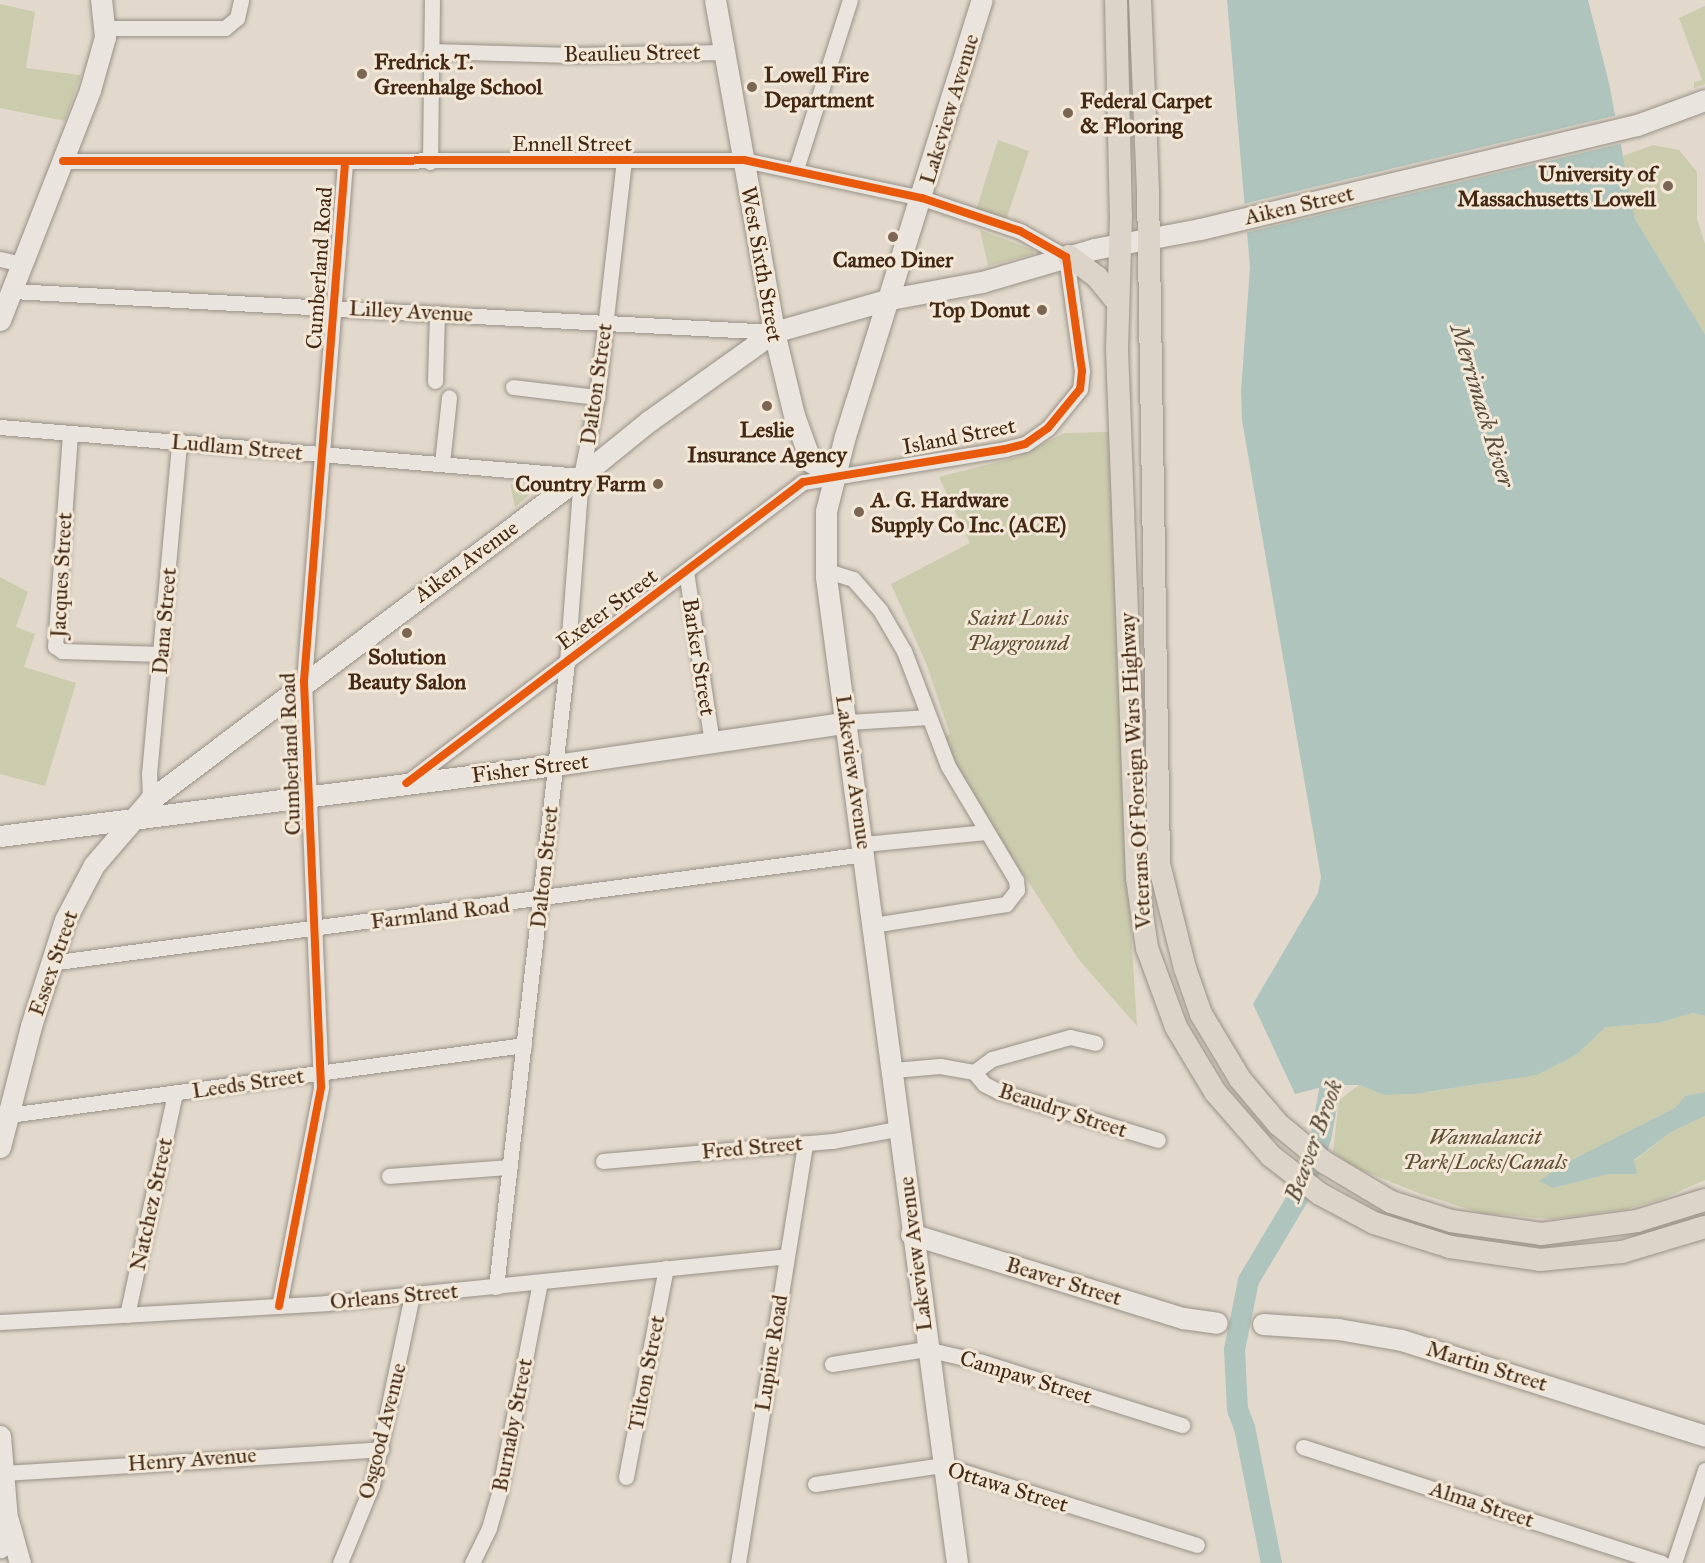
<!DOCTYPE html>
<style>
body{margin:0}
#map{position:relative;width:1705px;height:1563px;overflow:hidden;background:#e2d9cc;font-family:"IM FELL Great Primer",serif}
div>[style]{position:absolute}
[style*='--x']{left:calc(var(--x)*1px);top:calc(var(--y)*1px);width:calc(var(--w)*1px);rotate:calc(var(--a)*1deg)}
.green>*{inset:0;background:#cbcbad}
.water>*{inset:0;background:#afc4bc}
.pier>*{inset:0;background:#e2d9cc}
.river>*{height:21px;margin:-10.5px;padding:0 10.5px;transform-origin:10.5px;border-radius:10.5px;background:#afc4bc}
.roads{filter:drop-shadow(0 0 2px #999187) drop-shadow(0 0 2px #999187)}
.street>*{height:15px;margin:-7.5px;padding:0 7.5px;transform-origin:7.5px;border-radius:7.5px;background:#e9e4dd}
.secondary>*{height:21px;margin:-10.5px;padding:0 10.5px;transform-origin:10.5px;border-radius:10.5px;background:#e9e4dd}
.primary>*{height:22px;margin:-11px;padding:0 11px;transform-origin:11px;border-radius:11px;background:#dcd4c9}
.cycleway>*{height:8px;margin:-4px;padding:0 4px;transform-origin:4px;border-radius:4px;background:#e8590c}
.dots>*{width:16px;height:16px;translate:-50% -50%;box-sizing:border-box;border:3px solid #f3e8d7;border-radius:50%}
span{translate:-50% -50%;white-space:nowrap;text-align:center;line-height:1.15;-webkit-text-stroke:6px #f3e8d7;paint-order:stroke}
.street-label{font-size:22px;color:#432813}
.poi-label{font-size:22px;color:#432813;font-weight:700}
.left{translate:0 -50%;text-align:left}
.right{translate:-100% -50%;text-align:right}
.park-label{font-size:22px;color:#604e33;font-style:italic}
.water-label{font-size:24px;color:#584d3c;font-style:italic}
</style>
<div id="map">
<div class="green">
<div style="clip-path:polygon(0 4px,35px 12px,26px 68px,81px 75px,65px 121px,0 108px)"></div>
<div style="clip-path:polygon(1705px 6px,1705px 84px,1694px 88px,1694px 82px,1702px 80px,1679px 18px)"></div>
<div style="clip-path:polygon(998px 140px,1029px 151px,1006px 220px,976px 210px)"></div>
<div style="clip-path:polygon(1653px 145px,1679px 150px,1697px 172px,1697px 219px,1705px 244px,1705px 334px,1635px 219px,1623px 156px)"></div>
<div style="clip-path:polygon(980px 230px,1033px 250px,1034px 254px,988px 266px)"></div>
<div style="clip-path:polygon(1109px 432px,1128px 882px,1137px 1026px,1079px 960px,959px 775px,942px 737px,950px 734px,926px 663px,891px 584px,970px 543px,939px 477px,1017px 457px,1064px 433px)"></div>
<div style="clip-path:polygon(510px 484px,538px 487px,515px 507px)"></div>
<div style="clip-path:polygon(0 577px,28px 592px,16px 627px,35px 634px,24px 667px,76px 683px,45px 786px,0 774px)"></div>
<div style="clip-path:polygon(1693px 1013px,1705px 1016px,1705px 1092px,1685px 1096px,1675px 1108px,1595px 1149px,1553px 1188px,1609px 1174px,1636px 1174px,1634px 1161px,1671px 1132px,1705px 1116px,1705px 1180px,1662px 1199px,1627px 1209px,1552px 1219px,1481px 1213px,1421px 1194px,1354px 1167px,1333px 1152px,1339px 1100px,1359px 1085px,1385px 1095px,1414px 1094px,1537px 1075px,1576px 1055px,1606px 1027px,1658px 1023px)"></div>
</div>
<div class="water">
<div style="clip-path:polygon(1227px 0,1588px 0,1609px 83px,1635px 219px,1705px 334px,1705px 1016px,1693px 1013px,1658px 1023px,1606px 1027px,1576px 1055px,1537px 1075px,1414px 1094px,1385px 1095px,1359px 1085px,1330px 1085px,1295px 1094px,1253px 1004px,1318px 893px,1321px 877px,1242px 420px,1241px 391px,1250px 267px)"></div>
<div style="clip-path:polygon(1705px 1092px,1705px 1116px,1671px 1132px,1634px 1160px,1637px 1174px,1609px 1174px,1553px 1188px,1539px 1181px,1564px 1164px,1675px 1108px,1685px 1096px)"></div>
</div>
<div class="pier">
<div style="clip-path:polygon(1618px 115px,1624px 143px,1245px 233px,1243px 204px)"></div>
</div>
<div class="river">
<div style="--x:1271;--y:1563;--w:139;--a:-101.2"></div>
<div style="--x:1244;--y:1427;--w:19;--a:-111"></div>
<div style="--x:1237;--y:1409;--w:60;--a:-92.9"></div>
<div style="--x:1234;--y:1349;--w:70;--a:-78.5"></div>
<div style="--x:1248;--y:1280;--w:104;--a:-59.2"></div>
<div style="--x:1301;--y:1191;--w:56;--a:-70.3"></div>
<div style="--x:1320;--y:1138;--w:54;--a:-79.3"></div>
<div style="--x:1330;--y:1085;--w:27;--a:-59"></div>
</div>
<div class="roads">
<div class="street">
<div style="--x:105;--y:28;--w:120;--a:0"></div>
<div style="--x:225;--y:28;--w:16;--a:-40"></div>
<div style="--x:237;--y:18;--w:18;--a:-77"></div>
<div style="--x:431;--y:51;--w:141;--a:1.6"></div>
<div style="--x:572;--y:55;--w:152;--a:-1.1"></div>
<div style="--x:63;--y:161;--w:681;--a:-0.08"></div>
<div style="--x:744;--y:160;--w:182;--a:12.1"></div>
<div style="--x:922;--y:198;--w:103;--a:18.6"></div>
<div style="--x:1020;--y:231;--w:53;--a:29.5"></div>
<div style="--x:1066;--y:257;--w:115;--a:82"></div>
<div style="--x:1082;--y:371;--w:18;--a:96"></div>
<div style="--x:1080;--y:389;--w:50;--a:129.4"></div>
<div style="--x:1048;--y:428;--w:28;--a:145"></div>
<div style="--x:1025;--y:444;--w:21;--a:166"></div>
<div style="--x:1005;--y:449;--w:205;--a:170.7"></div>
<div style="--x:803;--y:482;--w:498;--a:142.8"></div>
<div style="--x:430;--y:162;--w:162;--a:-89.3"></div>
<div style="--x:796;--y:169;--w:177;--a:-72.3"></div>
<div style="--x:0;--y:259;--w:23;--a:13"></div>
<div style="--x:12;--y:291;--w:763;--a:3.08"></div>
<div style="--x:435;--y:381;--w:68;--a:-88.3"></div>
<div style="--x:513;--y:387;--w:85;--a:6.8"></div>
<div style="--x:0;--y:427;--w:583;--a:4.82"></div>
<div style="--x:70;--y:433;--w:214;--a:94"></div>
<div style="--x:55;--y:646;--w:9;--a:36"></div>
<div style="--x:62;--y:651;--w:100;--a:1.7"></div>
<div style="--x:442;--y:463;--w:66;--a:-83.9"></div>
<div style="--x:686;--y:571;--w:174;--a:81.4"></div>
<div style="--x:827;--y:571;--w:27;--a:17"></div>
<div style="--x:853;--y:579;--w:41;--a:48.9"></div>
<div style="--x:880;--y:610;--w:48;--a:59.7"></div>
<div style="--x:904;--y:651;--w:123;--a:69.1"></div>
<div style="--x:948;--y:766;--w:133;--a:59.2"></div>
<div style="--x:1016;--y:880;--w:10;--a:84"></div>
<div style="--x:1017;--y:890;--w:18;--a:128"></div>
<div style="--x:1006;--y:904;--w:134;--a:171"></div>
<div style="--x:848;--y:722;--w:81;--a:-3.5"></div>
<div style="--x:150;--y:800;--w:26;--a:-92"></div>
<div style="--x:149;--y:774;--w:333;--a:-84.8"></div>
<div style="--x:864;--y:844;--w:123;--a:-5.6"></div>
<div style="--x:50;--y:963;--w:822;--a:-7.62"></div>
<div style="--x:893;--y:1070;--w:47;--a:-4.9"></div>
<div style="--x:940;--y:1066;--w:35;--a:10"></div>
<div style="--x:974;--y:1072;--w:22;--a:-36"></div>
<div style="--x:992;--y:1059;--w:81;--a:-15.8"></div>
<div style="--x:1070;--y:1037;--w:26;--a:13"></div>
<div style="--x:974;--y:1072;--w:16;--a:50"></div>
<div style="--x:984;--y:1084;--w:16;--a:27"></div>
<div style="--x:998;--y:1091;--w:167;--a:17"></div>
<div style="--x:9;--y:1115;--w:520;--a:-7.74"></div>
<div style="--x:603;--y:1161;--w:231;--a:-5"></div>
<div style="--x:833;--y:1141;--w:69;--a:-10.8"></div>
<div style="--x:389;--y:1176;--w:121;--a:-4.3"></div>
<div style="--x:496;--y:1287;--w:629;--a:-83.52"></div>
<div style="--x:567;--y:662;--w:187;--a:-85.7"></div>
<div style="--x:581;--y:476;--w:81;--a:-78.6"></div>
<div style="--x:597;--y:397;--w:238;--a:-83.5"></div>
<div style="--x:279;--y:1306;--w:223;--a:-79.1"></div>
<div style="--x:321;--y:1087;--w:406;--a:-92.4"></div>
<div style="--x:304;--y:681;--w:520;--a:-85.47"></div>
<div style="--x:127;--y:1315;--w:227;--a:-77.8"></div>
<div style="--x:0;--y:1322;--w:327;--a:-3.3"></div>
<div style="--x:326;--y:1303;--w:463;--a:-5.8"></div>
<div style="--x:832;--y:1364;--w:95;--a:-9.1"></div>
<div style="--x:926;--y:1349;--w:57;--a:13.1"></div>
<div style="--x:982;--y:1362;--w:210;--a:17.5"></div>
<div style="--x:1303;--y:1447;--w:377;--a:17.9"></div>
<div style="--x:4;--y:1473;--w:378;--a:-3.6"></div>
<div style="--x:626;--y:1477;--w:213;--a:-79.2"></div>
<div style="--x:815;--y:1484;--w:128;--a:-8.5"></div>
<div style="--x:942;--y:1465;--w:267;--a:17.4"></div>
<div style="--x:340;--y:1563;--w:84;--a:-67.7"></div>
<div style="--x:372;--y:1485;--w:194;--a:-78.1"></div>
<div style="--x:472;--y:1563;--w:39;--a:-64"></div>
<div style="--x:489;--y:1528;--w:36;--a:-74"></div>
<div style="--x:499;--y:1493;--w:214;--a:-79"></div>
<div style="--x:738;--y:1563;--w:425;--a:-80.9"></div>
<div style="--x:1674;--y:1563;--w:98;--a:-71.6"></div>
</div>
<div class="secondary">
<div style="--x:715;--y:0;--w:337;--a:79.9"></div>
<div style="--x:774;--y:332;--w:85;--a:76.5"></div>
<div style="--x:794;--y:415;--w:50;--a:70.1"></div>
<div style="--x:811;--y:462;--w:27;--a:31"></div>
<div style="--x:0;--y:320;--w:247;--a:-68.6"></div>
<div style="--x:90;--y:90;--w:55;--a:-74.2"></div>
<div style="--x:105;--y:37;--w:37;--a:-96"></div>
<div style="--x:0;--y:836;--w:560;--a:-7.29"></div>
<div style="--x:555;--y:765;--w:296;--a:-8.3"></div>
<div style="--x:0;--y:1147;--w:125;--a:-75.6"></div>
<div style="--x:31;--y:1026;--w:111;--a:-72.2"></div>
<div style="--x:65;--y:920;--w:62;--a:-62.2"></div>
<div style="--x:94;--y:865;--w:86;--a:-49.3"></div>
<div style="--x:150;--y:800;--w:539;--a:-36.93"></div>
<div style="--x:581;--y:476;--w:87;--a:-39"></div>
<div style="--x:649;--y:421;--w:153;--a:-35.5"></div>
<div style="--x:774;--y:332;--w:121;--a:-15.9"></div>
<div style="--x:890;--y:299;--w:94;--a:-10.5"></div>
<div style="--x:982;--y:282;--w:117;--a:-16.4"></div>
<div style="--x:1094;--y:249;--w:108;--a:-10.7"></div>
<div style="--x:1200;--y:229;--w:449;--a:-13.4"></div>
<div style="--x:1637;--y:125;--w:72;--a:-20.2"></div>
<div style="--x:911;--y:1234;--w:285;--a:17.2"></div>
<div style="--x:1183;--y:1318;--w:34;--a:8"></div>
<div style="--x:1263;--y:1324;--w:75;--a:3.8"></div>
<div style="--x:1338;--y:1329;--w:64;--a:9.9"></div>
<div style="--x:1401;--y:1340;--w:319;--a:17.5"></div>
<div style="--x:0;--y:1436;--w:83;--a:85.2"></div>
<div style="--x:7;--y:1519;--w:29;--a:104"></div>
<div style="--x:8;--y:1520;--w:45;--a:74.4"></div>
<div style="--x:957;--y:1563;--w:995;--a:-97.57"></div>
<div style="--x:826;--y:577;--w:66;--a:-90"></div>
<div style="--x:826;--y:511;--w:77;--a:-75.8"></div>
<div style="--x:845;--y:436;--w:457;--a:-72.6"></div>
</div>
<div class="primary">
<div style="--x:1116;--y:0;--w:215;--a:88.7"></div>
<div style="--x:1121;--y:215;--w:135;--a:91.7"></div>
<div style="--x:1117;--y:350;--w:528;--a:87.83"></div>
<div style="--x:1137;--y:878;--w:71;--a:81.9"></div>
<div style="--x:1147;--y:948;--w:84;--a:69.8"></div>
<div style="--x:1176;--y:1027;--w:76;--a:59"></div>
<div style="--x:1215;--y:1092;--w:85;--a:48.8"></div>
<div style="--x:1271;--y:1156;--w:62;--a:37.8"></div>
<div style="--x:1320;--y:1194;--w:61;--a:28.2"></div>
<div style="--x:1374;--y:1223;--w:80;--a:17.5"></div>
<div style="--x:1450;--y:1247;--w:91;--a:8.2"></div>
<div style="--x:1540;--y:1260;--w:82;--a:-5.6"></div>
<div style="--x:1622;--y:1252;--w:87;--a:-16.8"></div>
<div style="--x:1140;--y:0;--w:190;--a:87.6"></div>
<div style="--x:1148;--y:190;--w:674;--a:89.06"></div>
<div style="--x:1159;--y:864;--w:107;--a:76"></div>
<div style="--x:1185;--y:968;--w:49;--a:70.8"></div>
<div style="--x:1201;--y:1014;--w:76;--a:59"></div>
<div style="--x:1240;--y:1079;--w:59;--a:49.8"></div>
<div style="--x:1278;--y:1124;--w:60;--a:39.6"></div>
<div style="--x:1324;--y:1162;--w:78;--a:30.8"></div>
<div style="--x:1391;--y:1202;--w:63;--a:17.6"></div>
<div style="--x:1451;--y:1221;--w:91;--a:8.2"></div>
<div style="--x:1541;--y:1234;--w:97;--a:-7.7"></div>
<div style="--x:1637;--y:1221;--w:71;--a:-17.2"></div>
<div style="--x:1069;--y:256;--w:35;--a:37"></div>
<div style="--x:1097;--y:277;--w:32;--a:51"></div>
</div>
</div>
<div class="cycleway">
<div style="--x:63;--y:161;--w:681;--a:-0.08"></div>
<div style="--x:744;--y:160;--w:182;--a:12.1"></div>
<div style="--x:922;--y:198;--w:103;--a:18.6"></div>
<div style="--x:1020;--y:231;--w:53;--a:29.5"></div>
<div style="--x:1066;--y:257;--w:115;--a:82"></div>
<div style="--x:1082;--y:371;--w:18;--a:96"></div>
<div style="--x:1080;--y:389;--w:50;--a:129.4"></div>
<div style="--x:1048;--y:428;--w:28;--a:145"></div>
<div style="--x:1025;--y:444;--w:21;--a:166"></div>
<div style="--x:1005;--y:449;--w:205;--a:170.7"></div>
<div style="--x:803;--y:482;--w:498;--a:142.8"></div>
<div style="--x:279;--y:1306;--w:223;--a:-79.1"></div>
<div style="--x:321;--y:1087;--w:406;--a:-92.4"></div>
<div style="--x:304;--y:681;--w:520;--a:-85.47"></div>
</div>
<div class="dots">
<div style="left:362px;top:74px;background:#7b6654"></div>
<div style="left:752px;top:87px;background:#7b6654"></div>
<div style="left:1068px;top:113px;background:#7b6654"></div>
<div style="left:1668px;top:186px;background:#7b6654"></div>
<div style="left:893px;top:237px;background:#7b6654"></div>
<div style="left:1042px;top:310px;background:#7b6654"></div>
<div style="left:767px;top:406px;background:#7b6654"></div>
<div style="left:658px;top:484px;background:#7b6654"></div>
<div style="left:859px;top:512px;background:#7b6654"></div>
<div style="left:407px;top:633px;background:#7b6654"></div>
</div>
<div class="street-label">
<span style="left:632px;top:53px;rotate:-1deg">Beaulieu Street</span>
<span style="left:949px;top:109px;rotate:-73deg">Lakeview Avenue</span>
<span style="left:572px;top:144px">Ennell Street</span>
<span style="left:1299px;top:205px;rotate:-13deg">Aiken Street</span>
<span style="left:762px;top:264px;rotate:80deg">West Sixth Street</span>
<span style="left:319px;top:268px;rotate:-86deg">Cumberland Road</span>
<span style="left:411px;top:311px;rotate:3deg">Lilley Avenue</span>
<span style="left:596px;top:384px;rotate:-82deg">Dalton Street</span>
<span style="left:959px;top:436px;rotate:-11deg">Island Street</span>
<span style="left:237px;top:447px;rotate:5deg">Ludlam Street</span>
<span style="left:466px;top:561px;rotate:-36deg">Aiken Avenue</span>
<span style="left:61px;top:575px;rotate:-87deg">Jacques Street</span>
<span style="left:607px;top:609px;rotate:-37deg">Exeter Street</span>
<span style="left:164px;top:621px;rotate:-85deg">Dana Street</span>
<span style="left:699px;top:657px;rotate:81deg">Barker Street</span>
<span style="left:290px;top:754px;rotate:-92deg">Cumberland Road</span>
<span style="left:530px;top:768px;rotate:-7deg">Fisher Street</span>
<span style="left:1135px;top:771px;rotate:-93deg">Veterans Of Foreign Wars Highway</span>
<span style="left:854px;top:772px;rotate:82deg">Lakeview Avenue</span>
<span style="left:544px;top:867px;rotate:-84deg">Dalton Street</span>
<span style="left:440px;top:913px;rotate:-7deg">Farmland Road</span>
<span style="left:53px;top:963px;rotate:-71deg">Essex Street</span>
<span style="left:248px;top:1083px;rotate:-8deg">Leeds Street</span>
<span style="left:1063px;top:1110px;rotate:18deg">Beaudry Street</span>
<span style="left:752px;top:1147px;rotate:-5deg">Fred Street</span>
<span style="left:151px;top:1204px;rotate:-78deg">Natchez Street</span>
<span style="left:915px;top:1254px;rotate:-97deg">Lakeview Avenue</span>
<span style="left:1064px;top:1281px;rotate:17deg">Beaver Street</span>
<span style="left:394px;top:1296px;rotate:-5deg">Orleans Street</span>
<span style="left:771px;top:1353px;rotate:-81deg">Lupine Road</span>
<span style="left:1487px;top:1366px;rotate:17deg">Martin Street</span>
<span style="left:646px;top:1373px;rotate:-79deg">Tilton Street</span>
<span style="left:1026px;top:1377px;rotate:17deg">Campaw Street</span>
<span style="left:512px;top:1425px;rotate:-79deg">Burnaby Street</span>
<span style="left:382px;top:1431px;rotate:-76deg">Osgood Avenue</span>
<span style="left:192px;top:1459px;rotate:-4deg">Henry Avenue</span>
<span style="left:1008px;top:1487px;rotate:17deg">Ottawa Street</span>
<span style="left:1482px;top:1504px;rotate:18deg">Alma Street</span>
</div>
<div class="poi-label">
<span class="left" style="left:374px;top:74px">Fredrick T.<br>Greenhalge School</span>
<span class="left" style="left:764px;top:87px">Lowell Fire<br>Department</span>
<span class="left" style="left:1080px;top:113px">Federal Carpet<br>&amp; Flooring</span>
<span class="right" style="left:1656px;top:186px">University of<br>Massachusetts Lowell</span>
<span style="left:893px;top:260px">Cameo Diner</span>
<span class="right" style="left:1030px;top:310px">Top Donut</span>
<span style="left:767px;top:442px">Leslie<br>Insurance Agency</span>
<span class="right" style="left:646px;top:484px">Country Farm</span>
<span class="left" style="left:871px;top:512px">A. G. Hardware<br>Supply Co Inc. (ACE)</span>
<span style="left:407px;top:669px">Solution<br>Beauty Salon</span>
</div>
<div class="park-label">
<span style="left:1018px;top:630px">Saint Louis<br>Playground</span>
<span style="left:1485px;top:1149px">Wannalancit<br>Park/Locks/Canals</span>
</div>
<div class="water-label">
<span style="left:1482px;top:406px;rotate:73deg">Merrimack River</span>
<span style="left:1314px;top:1141px;rotate:-70deg">Beaver Brook</span>
</div>
</div>
